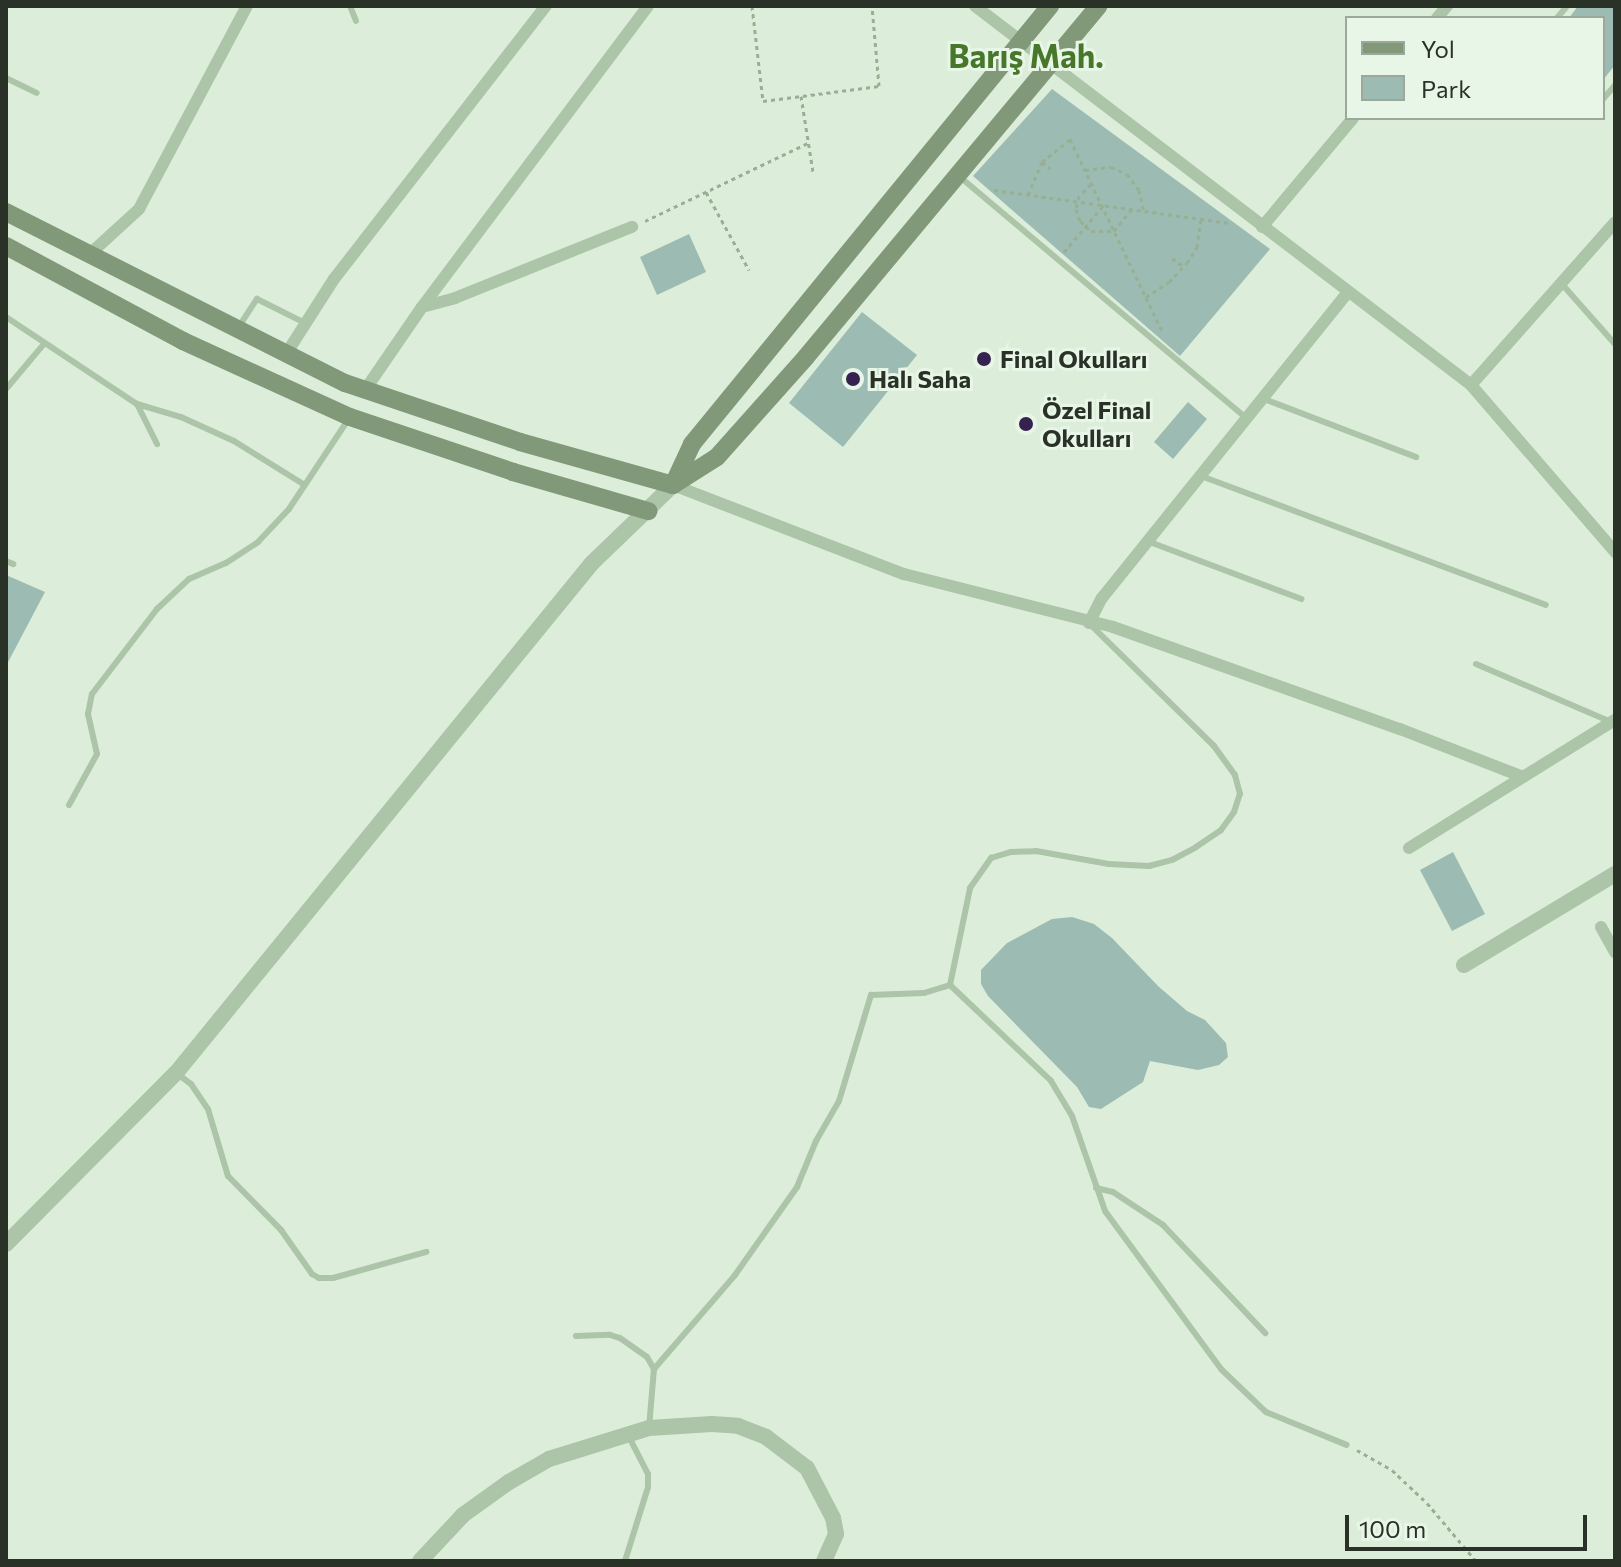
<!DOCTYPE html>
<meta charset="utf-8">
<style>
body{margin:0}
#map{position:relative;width:1621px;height:1567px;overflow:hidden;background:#dceeda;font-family:Commissioner,sans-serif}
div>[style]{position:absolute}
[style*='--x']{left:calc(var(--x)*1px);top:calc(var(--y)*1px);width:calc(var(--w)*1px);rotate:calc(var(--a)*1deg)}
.green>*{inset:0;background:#9cbbb3}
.path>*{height:3px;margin-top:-1.5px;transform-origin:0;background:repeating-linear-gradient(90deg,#97b092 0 4px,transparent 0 8px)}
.service>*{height:6px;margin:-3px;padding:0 3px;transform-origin:3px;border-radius:3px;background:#acc4a8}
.minor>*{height:12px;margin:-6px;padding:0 6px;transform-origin:6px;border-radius:6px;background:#acc4a8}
.tertiary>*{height:16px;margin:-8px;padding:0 8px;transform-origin:8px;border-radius:8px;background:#acc4a8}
.secondary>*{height:18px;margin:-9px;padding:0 9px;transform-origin:9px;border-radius:9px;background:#819879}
.dots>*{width:22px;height:22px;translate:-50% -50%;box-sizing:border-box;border:4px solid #e7f6e6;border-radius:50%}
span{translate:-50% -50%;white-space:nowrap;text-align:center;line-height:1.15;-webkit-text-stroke:6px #e7f6e6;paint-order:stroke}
.poi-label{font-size:24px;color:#2a3227;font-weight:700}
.left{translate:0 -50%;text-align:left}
.district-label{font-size:32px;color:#46772a;font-weight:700}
.frame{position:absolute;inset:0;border:8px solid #2a3227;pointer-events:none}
.legend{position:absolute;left:1345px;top:16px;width:260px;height:104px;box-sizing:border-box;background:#e7f6e6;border:2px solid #9ba89a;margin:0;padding:10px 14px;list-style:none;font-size:24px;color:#2a3227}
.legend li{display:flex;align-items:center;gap:16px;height:40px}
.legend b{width:40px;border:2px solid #9ba89a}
.scale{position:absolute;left:1345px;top:1515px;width:242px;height:36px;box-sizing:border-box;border:4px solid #2a3227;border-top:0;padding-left:10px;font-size:24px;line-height:28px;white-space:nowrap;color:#2a3227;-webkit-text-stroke:6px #e7f6e6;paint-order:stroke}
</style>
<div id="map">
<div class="green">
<div style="clip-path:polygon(1578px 6px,1615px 6px,1615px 65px,1603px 80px,1603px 18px,1569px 18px)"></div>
<div style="clip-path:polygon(1052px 89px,1270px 249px,1180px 356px,973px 176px)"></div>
<div style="clip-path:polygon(689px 234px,706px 272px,657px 295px,640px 257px)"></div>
<div style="clip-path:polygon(862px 312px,917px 355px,843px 447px,789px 403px)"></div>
<div style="clip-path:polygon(1188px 402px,1207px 419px,1173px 459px,1154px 442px)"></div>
<div style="clip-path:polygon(6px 575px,45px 592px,6px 666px)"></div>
<div style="clip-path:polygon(1453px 852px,1485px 914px,1452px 931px,1420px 870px)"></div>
<div style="clip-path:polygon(1072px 917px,1094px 924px,1112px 938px,1158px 986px,1187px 1011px,1205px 1020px,1226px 1043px,1228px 1057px,1219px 1065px,1198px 1070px,1150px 1061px,1143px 1082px,1101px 1109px,1089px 1107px,1077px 1087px,988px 996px,981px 984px,981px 970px,1007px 943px,1052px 919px)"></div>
</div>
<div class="path">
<div style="--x:752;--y:6;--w:96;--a:83.4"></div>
<div style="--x:763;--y:101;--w:117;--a:-7.4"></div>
<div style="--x:879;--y:86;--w:80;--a:-95"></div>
<div style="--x:801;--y:96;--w:77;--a:81"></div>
<div style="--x:1042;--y:162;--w:11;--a:38"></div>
<div style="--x:1085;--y:170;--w:26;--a:-7"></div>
<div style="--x:1111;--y:167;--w:17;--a:24"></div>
<div style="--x:1127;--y:174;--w:20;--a:53"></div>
<div style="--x:1139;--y:190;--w:23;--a:77"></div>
<div style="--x:1091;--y:184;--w:17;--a:135"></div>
<div style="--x:1079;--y:196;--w:13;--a:103"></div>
<div style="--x:1076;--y:209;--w:13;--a:72"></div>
<div style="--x:1080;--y:221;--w:15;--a:42"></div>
<div style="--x:1091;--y:231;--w:23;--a:0"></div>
<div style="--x:1114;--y:231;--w:27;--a:-51"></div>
<div style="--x:994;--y:190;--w:236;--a:8"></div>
<div style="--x:706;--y:192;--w:89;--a:61.1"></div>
<div style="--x:1028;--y:195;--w:36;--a:-67"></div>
<div style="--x:1042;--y:162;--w:36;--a:-39"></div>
<div style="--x:1070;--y:139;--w:213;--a:64.4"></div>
<div style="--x:645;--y:221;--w:181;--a:-25.6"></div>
<div style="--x:1064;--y:252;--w:60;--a:-49.7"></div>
<div style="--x:1172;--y:258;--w:15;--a:37"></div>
<div style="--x:1146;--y:297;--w:27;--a:-33"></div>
<div style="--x:1169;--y:282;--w:26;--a:-47"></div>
<div style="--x:1187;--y:263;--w:19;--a:-58"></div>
<div style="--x:1197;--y:247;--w:27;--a:-82"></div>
<div style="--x:1357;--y:1450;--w:40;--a:29.7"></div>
<div style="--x:1392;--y:1470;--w:48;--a:43.3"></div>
<div style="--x:1427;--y:1503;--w:76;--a:49.8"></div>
</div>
<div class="service">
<div style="--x:350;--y:6;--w:16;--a:68"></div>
<div style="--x:1557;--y:18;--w:16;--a:-50"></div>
<div style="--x:6;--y:78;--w:34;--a:26"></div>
<div style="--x:1603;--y:99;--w:18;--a:-49"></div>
<div style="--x:960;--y:177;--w:373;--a:40.1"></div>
<div style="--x:1561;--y:283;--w:81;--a:48.5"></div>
<div style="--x:6;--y:317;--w:157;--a:33.6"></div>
<div style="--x:137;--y:404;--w:46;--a:16.5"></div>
<div style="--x:181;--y:417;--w:58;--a:24.4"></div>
<div style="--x:234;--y:441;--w:81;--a:31.9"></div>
<div style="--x:238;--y:328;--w:35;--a:-57"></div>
<div style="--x:257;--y:299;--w:54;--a:26.6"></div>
<div style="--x:6;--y:389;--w:57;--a:-49.9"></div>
<div style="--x:1264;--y:399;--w:163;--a:20.9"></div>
<div style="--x:137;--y:404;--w:45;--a:63.4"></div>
<div style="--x:1201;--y:476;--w:368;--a:20.5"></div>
<div style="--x:1147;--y:541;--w:165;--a:20.6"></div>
<div style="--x:6;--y:561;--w:8;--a:23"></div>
<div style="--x:1476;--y:664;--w:147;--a:23.2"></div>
<div style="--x:69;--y:805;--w:58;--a:-61.2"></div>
<div style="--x:97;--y:754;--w:41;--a:-102.7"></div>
<div style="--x:88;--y:714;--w:20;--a:-79"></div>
<div style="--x:92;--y:694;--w:107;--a:-52.6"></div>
<div style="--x:157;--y:609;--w:44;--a:-43.2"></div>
<div style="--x:189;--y:579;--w:40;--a:-23.4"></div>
<div style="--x:226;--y:563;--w:38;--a:-33"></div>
<div style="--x:258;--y:542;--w:45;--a:-46.8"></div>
<div style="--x:289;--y:509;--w:107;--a:-56.5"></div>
<div style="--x:950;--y:985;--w:99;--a:-78.3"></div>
<div style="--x:970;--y:888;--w:37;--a:-55"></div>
<div style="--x:991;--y:858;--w:21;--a:-17"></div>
<div style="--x:1011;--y:852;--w:25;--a:-2"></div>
<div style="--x:1036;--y:851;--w:74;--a:10.1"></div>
<div style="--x:1109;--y:864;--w:40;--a:2.9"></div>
<div style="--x:1149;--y:866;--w:24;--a:-15"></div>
<div style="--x:1172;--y:860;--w:27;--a:-28"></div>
<div style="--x:1196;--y:847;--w:30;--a:-34"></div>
<div style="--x:1221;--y:830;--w:22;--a:-54"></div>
<div style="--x:1234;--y:812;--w:19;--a:-72"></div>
<div style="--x:1240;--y:794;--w:20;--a:-105"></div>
<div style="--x:1235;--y:775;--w:36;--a:-126"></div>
<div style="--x:1214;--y:746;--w:175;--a:-135.5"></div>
<div style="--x:950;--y:985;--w:139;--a:43.5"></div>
<div style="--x:1051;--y:1081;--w:41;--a:59"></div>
<div style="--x:1072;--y:1116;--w:101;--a:70.8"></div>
<div style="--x:1105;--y:1211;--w:197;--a:53.7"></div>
<div style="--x:1222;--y:1370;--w:61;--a:43.7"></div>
<div style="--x:1266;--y:1412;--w:87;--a:22.2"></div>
<div style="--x:179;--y:1075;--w:15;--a:37"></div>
<div style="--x:191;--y:1084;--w:30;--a:56"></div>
<div style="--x:208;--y:1109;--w:70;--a:73.4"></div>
<div style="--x:228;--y:1176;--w:76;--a:45.5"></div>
<div style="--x:281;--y:1230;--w:54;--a:54.8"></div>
<div style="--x:312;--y:1274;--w:8;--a:30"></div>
<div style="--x:319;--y:1278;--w:14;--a:0"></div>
<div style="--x:333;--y:1278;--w:97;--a:-15.6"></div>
<div style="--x:1096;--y:1188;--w:17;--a:13"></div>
<div style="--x:1113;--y:1192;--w:60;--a:33.4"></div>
<div style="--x:1163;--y:1225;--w:149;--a:46.6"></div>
<div style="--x:576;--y:1336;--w:34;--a:-2"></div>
<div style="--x:610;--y:1335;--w:10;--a:17"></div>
<div style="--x:620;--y:1338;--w:33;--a:35"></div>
<div style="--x:647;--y:1357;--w:14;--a:60"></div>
<div style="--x:649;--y:1428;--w:59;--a:-85.2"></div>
<div style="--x:654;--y:1369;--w:124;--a:-49.2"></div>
<div style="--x:735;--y:1275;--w:108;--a:-54.8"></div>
<div style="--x:797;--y:1187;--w:50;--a:-67.6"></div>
<div style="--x:816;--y:1141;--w:46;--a:-60.1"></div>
<div style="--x:839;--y:1101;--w:111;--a:-73.2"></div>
<div style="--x:871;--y:995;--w:53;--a:-2.2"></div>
<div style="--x:924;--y:993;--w:27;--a:-17"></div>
<div style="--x:625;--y:1561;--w:77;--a:-72.7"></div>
<div style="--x:648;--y:1487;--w:13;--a:-90"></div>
<div style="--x:648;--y:1474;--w:44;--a:-117.1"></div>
</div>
<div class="minor">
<div style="--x:975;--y:6;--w:624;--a:37.38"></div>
<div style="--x:1471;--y:385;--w:221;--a:49.2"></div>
<div style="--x:1437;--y:18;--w:16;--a:-50"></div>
<div style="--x:1262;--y:227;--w:142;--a:-50.1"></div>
<div style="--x:91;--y:253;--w:65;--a:-42.5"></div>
<div style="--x:139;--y:209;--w:230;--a:-62"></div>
<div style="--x:422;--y:307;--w:34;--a:-15"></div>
<div style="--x:455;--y:298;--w:191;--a:-21.9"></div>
<div style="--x:286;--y:354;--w:89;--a:-57.4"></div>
<div style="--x:334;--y:279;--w:346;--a:-52.2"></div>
<div style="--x:1471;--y:385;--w:217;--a:-48.5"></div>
<div style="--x:365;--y:390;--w:101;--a:-55.5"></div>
<div style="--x:422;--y:307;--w:376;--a:-53.1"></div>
<div style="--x:673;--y:485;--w:248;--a:21.1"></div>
<div style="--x:904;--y:574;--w:216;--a:14.2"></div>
<div style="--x:1113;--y:627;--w:305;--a:19.6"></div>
<div style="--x:1400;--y:729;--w:132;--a:21.3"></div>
<div style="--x:1089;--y:623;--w:28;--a:-63"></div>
<div style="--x:1102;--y:598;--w:393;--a:-51.2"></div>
<div style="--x:1409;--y:848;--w:243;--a:-31.9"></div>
<div style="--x:1601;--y:927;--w:29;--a:61"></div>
</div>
<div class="tertiary">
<div style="--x:1464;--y:965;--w:176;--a:-31.1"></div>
<div style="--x:6;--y:1244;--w:241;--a:-45.2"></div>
<div style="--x:176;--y:1073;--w:658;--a:-50.8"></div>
<div style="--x:592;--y:563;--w:112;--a:-43.9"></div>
<div style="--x:420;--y:1561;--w:63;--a:-46.9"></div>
<div style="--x:463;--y:1515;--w:57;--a:-35.7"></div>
<div style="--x:509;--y:1482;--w:46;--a:-29.9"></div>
<div style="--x:549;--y:1459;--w:105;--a:-17.2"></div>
<div style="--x:649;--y:1428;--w:63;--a:-3.6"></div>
<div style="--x:712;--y:1424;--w:26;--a:4"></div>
<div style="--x:738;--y:1426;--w:30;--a:21"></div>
<div style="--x:766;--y:1437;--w:51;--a:37.1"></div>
<div style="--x:807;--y:1468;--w:56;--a:62.5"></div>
<div style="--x:833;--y:1518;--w:16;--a:79"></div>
<div style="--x:836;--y:1534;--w:30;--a:114"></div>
</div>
<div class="secondary">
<div style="--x:6;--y:212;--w:380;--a:26.8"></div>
<div style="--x:345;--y:383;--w:185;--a:18.6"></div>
<div style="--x:520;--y:442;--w:159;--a:15.7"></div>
<div style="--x:673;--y:485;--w:52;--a:-32.5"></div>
<div style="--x:717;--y:457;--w:134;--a:-48.3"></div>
<div style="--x:806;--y:357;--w:457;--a:-50.2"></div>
<div style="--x:6;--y:246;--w:201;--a:28.2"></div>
<div style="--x:183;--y:341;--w:183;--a:24.5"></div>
<div style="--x:350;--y:417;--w:172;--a:18.6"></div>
<div style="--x:513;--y:472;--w:141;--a:16.1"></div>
<div style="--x:673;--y:485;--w:45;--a:-65.1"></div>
<div style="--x:692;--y:444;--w:566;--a:-50.74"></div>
</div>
<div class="dots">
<div style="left:984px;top:359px;background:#36224e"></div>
<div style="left:853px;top:379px;background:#36224e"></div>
<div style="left:1026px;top:424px;background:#36224e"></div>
</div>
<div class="poi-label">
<span class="left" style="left:1000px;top:359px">Final Okulları</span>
<span class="left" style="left:869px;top:379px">Halı Saha</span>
<span class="left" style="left:1042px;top:424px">Özel Final<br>Okulları</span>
</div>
<div class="district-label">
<span style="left:1026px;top:55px">Barış Mah.</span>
</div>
<div class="frame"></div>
<ul class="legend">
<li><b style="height:10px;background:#819879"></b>Yol</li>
<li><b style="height:22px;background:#9cbbb3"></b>Park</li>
</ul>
<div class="scale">100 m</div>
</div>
